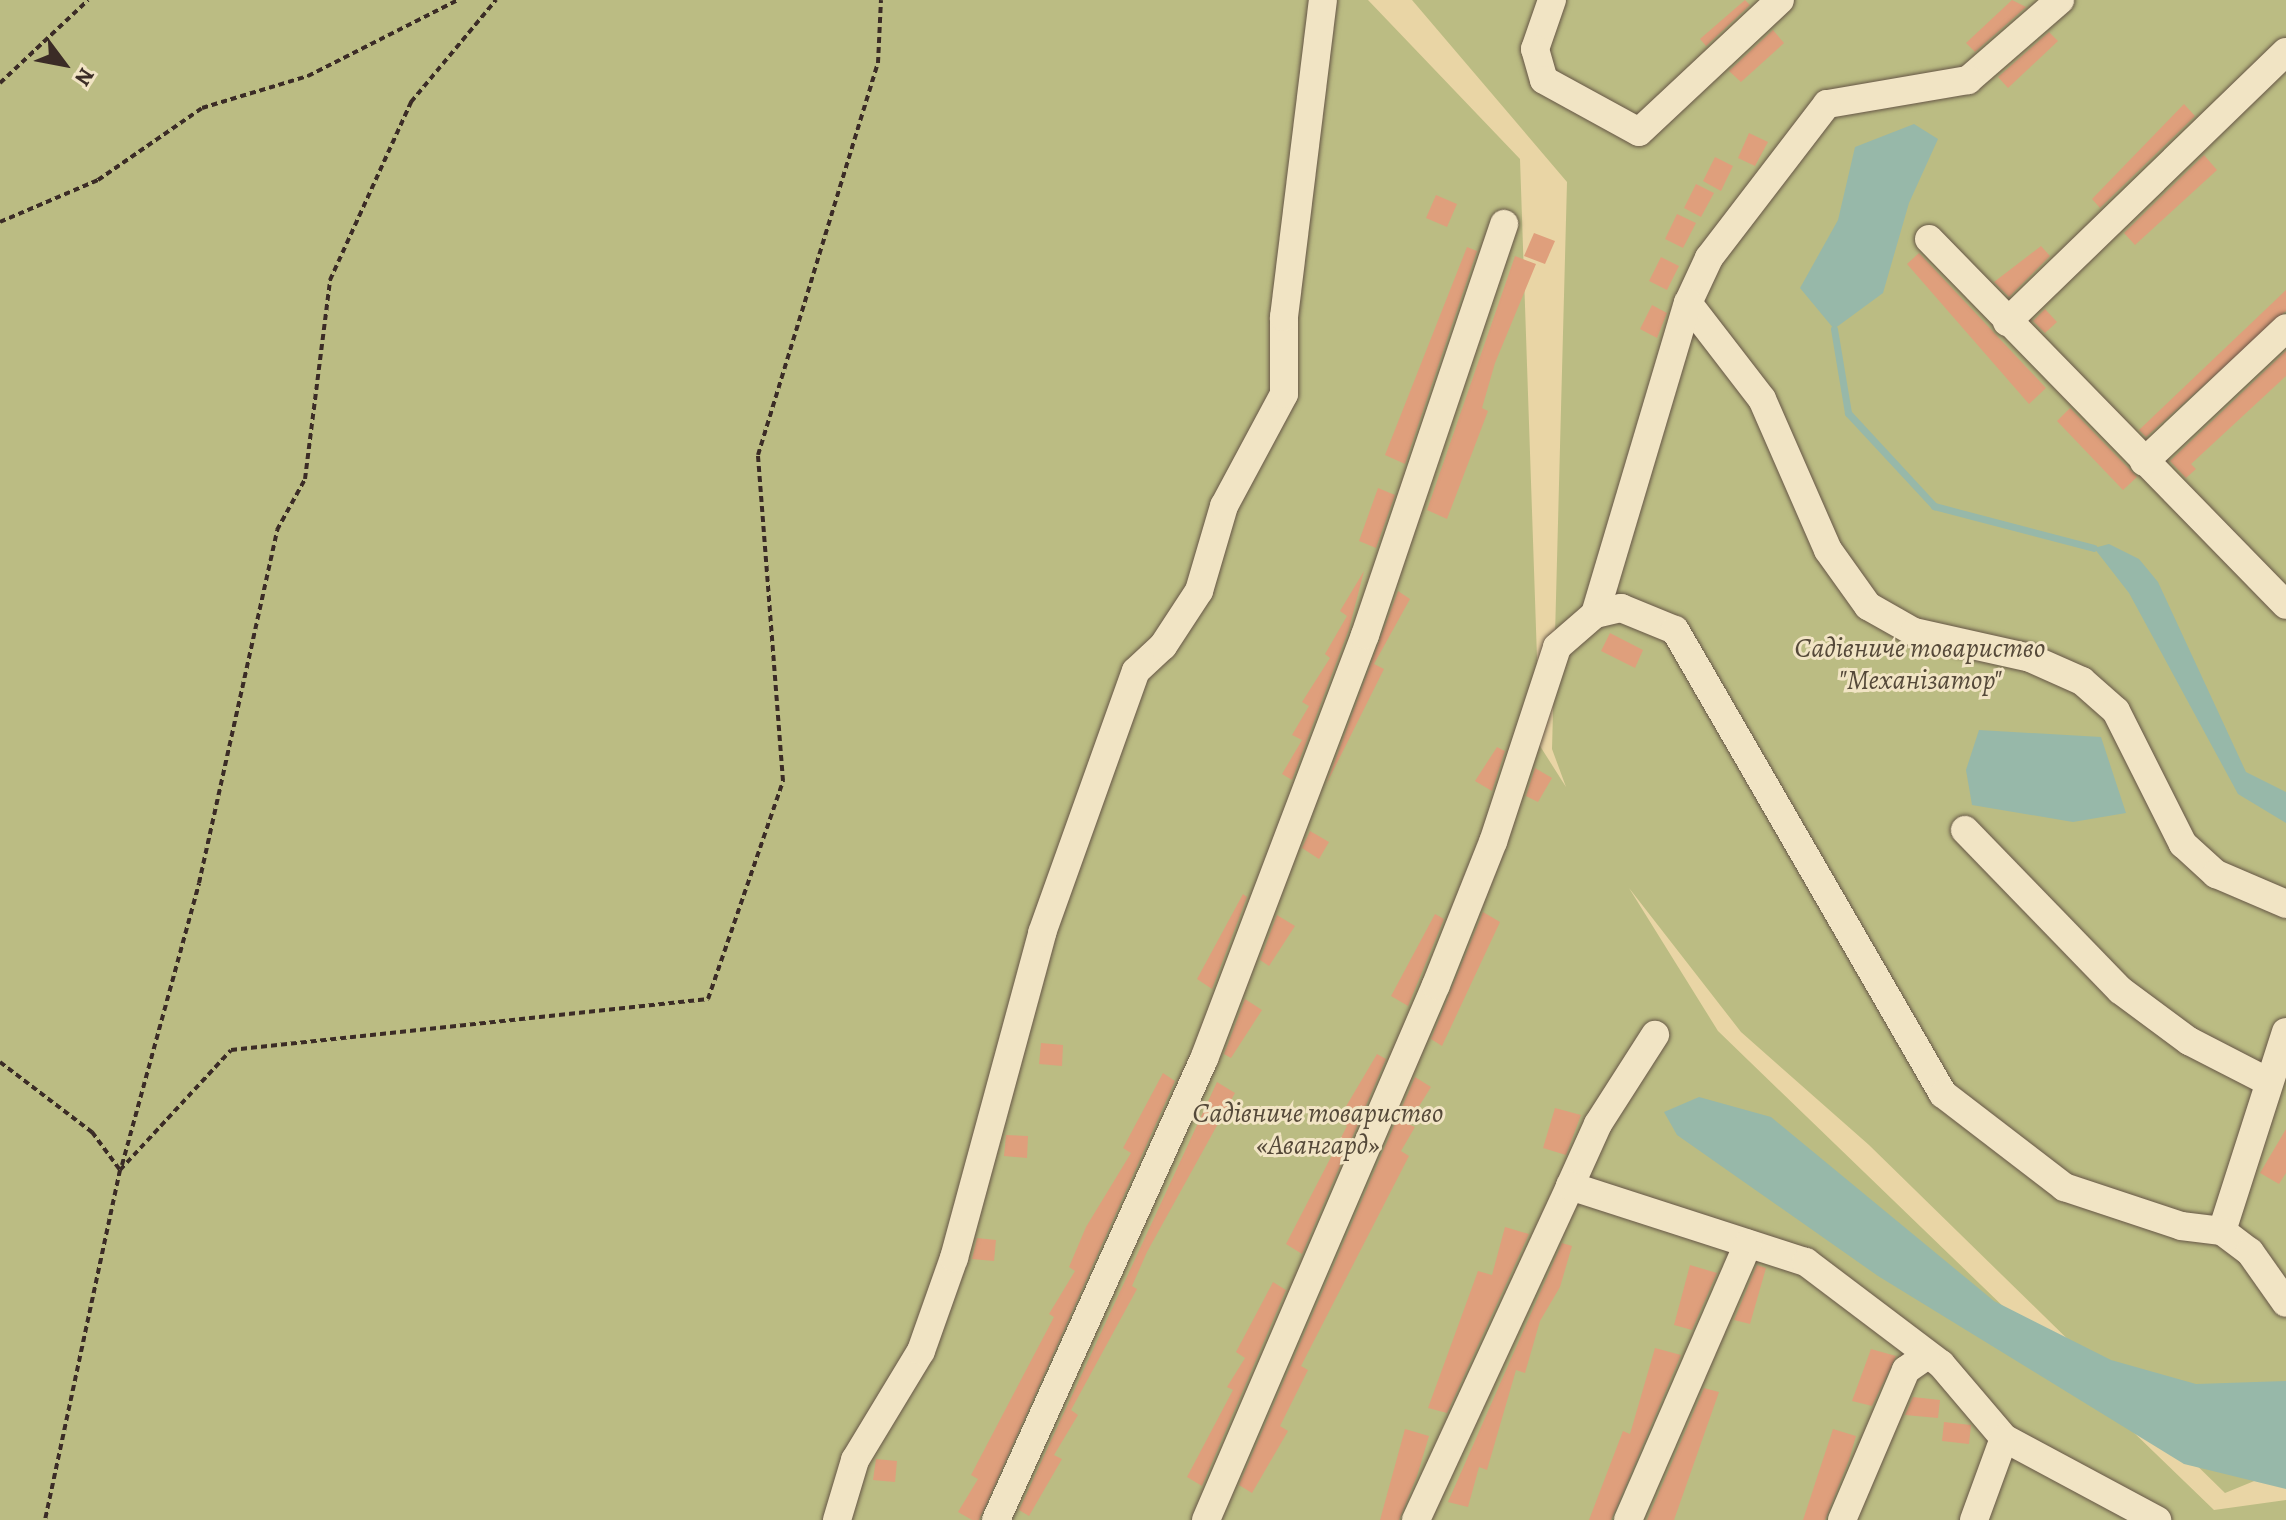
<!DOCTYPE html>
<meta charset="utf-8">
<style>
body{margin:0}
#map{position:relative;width:2286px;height:1520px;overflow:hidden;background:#e9d5a5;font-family:Alegreya,serif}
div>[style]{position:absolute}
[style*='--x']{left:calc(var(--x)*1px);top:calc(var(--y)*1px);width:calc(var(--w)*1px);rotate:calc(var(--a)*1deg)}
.green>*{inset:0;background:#bbbc83}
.water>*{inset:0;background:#97b8a9}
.stream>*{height:7px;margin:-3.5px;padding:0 3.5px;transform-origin:3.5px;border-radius:3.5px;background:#97b8a9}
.building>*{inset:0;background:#df9f7c}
.path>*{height:4px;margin-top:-2px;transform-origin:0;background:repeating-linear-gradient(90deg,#3b2c26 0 6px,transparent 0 10px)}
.roads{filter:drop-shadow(0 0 2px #665646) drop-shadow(0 0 2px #665646)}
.street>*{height:28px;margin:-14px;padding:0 14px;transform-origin:14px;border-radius:14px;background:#f1e4c4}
span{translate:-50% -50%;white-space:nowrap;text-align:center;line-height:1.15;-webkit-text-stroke:6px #f1e4c4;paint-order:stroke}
.park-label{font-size:28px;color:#554939;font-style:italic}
.north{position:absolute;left:24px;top:24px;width:80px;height:80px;-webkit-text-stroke:6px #f1e4c4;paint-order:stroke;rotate:122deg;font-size:22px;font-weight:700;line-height:32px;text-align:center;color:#3b2c26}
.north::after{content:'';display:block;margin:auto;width:28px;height:36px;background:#3b2c26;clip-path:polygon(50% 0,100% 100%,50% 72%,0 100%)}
</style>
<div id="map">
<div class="green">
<div style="clip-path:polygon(0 0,1368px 0,1520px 159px,1540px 746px,1566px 787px,1552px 749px,1567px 182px,1412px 0,2286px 0,2286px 1468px,2225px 1493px,1869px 1145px,1741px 1032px,1629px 888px,1718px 1031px,2214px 1510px,2286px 1500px,2286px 1520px,0 1520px)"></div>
</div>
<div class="water">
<div style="clip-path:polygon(1914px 124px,1938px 139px,1909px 203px,1883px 293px,1834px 329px,1800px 288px,1838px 220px,1855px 147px)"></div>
<div style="clip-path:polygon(2109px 544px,2139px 559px,2158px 582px,2246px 772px,2286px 792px,2286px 823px,2238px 794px,2129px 593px,2094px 548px)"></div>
<div style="clip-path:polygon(1979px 730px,2101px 737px,2126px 813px,2073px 822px,1972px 805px,1966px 770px)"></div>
<div style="clip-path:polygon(1699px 1097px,1771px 1117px,1994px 1301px,2111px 1360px,2196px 1384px,2286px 1381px,2286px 1489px,2184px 1464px,1878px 1276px,1677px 1135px,1664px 1112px)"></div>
</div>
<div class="stream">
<div style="--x:1834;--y:329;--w:85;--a:80.5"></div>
<div style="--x:1848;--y:413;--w:127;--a:47.2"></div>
<div style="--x:1934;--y:506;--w:165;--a:14.7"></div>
</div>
<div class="building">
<div style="clip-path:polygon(1745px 0,1750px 5px,1706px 46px,1700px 39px)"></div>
<div style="clip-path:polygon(2012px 0,2026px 7px,1975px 52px,1966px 43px)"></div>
<div style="clip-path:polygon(1773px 30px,1784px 43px,1741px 82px,1729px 71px)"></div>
<div style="clip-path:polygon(2049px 32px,2058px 41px,2008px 88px,1998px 77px)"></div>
<div style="clip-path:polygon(2184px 104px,2195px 116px,2100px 208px,2092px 199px)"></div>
<div style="clip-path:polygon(1749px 133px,1768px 142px,1755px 166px,1738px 158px)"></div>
<div style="clip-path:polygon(2204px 155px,2217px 170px,2135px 245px,2124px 233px)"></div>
<div style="clip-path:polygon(1715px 157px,1733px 166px,1721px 191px,1703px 181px)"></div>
<div style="clip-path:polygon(1696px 184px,1714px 193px,1701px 217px,1684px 208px)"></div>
<div style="clip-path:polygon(1436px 195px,1457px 204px,1447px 227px,1426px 218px)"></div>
<div style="clip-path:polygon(1677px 214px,1696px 223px,1683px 248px,1665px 239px)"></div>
<div style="clip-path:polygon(1534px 233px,1555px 241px,1545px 264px,1524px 256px)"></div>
<div style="clip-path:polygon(2041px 246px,2050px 256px,2009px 297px,1994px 282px)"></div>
<div style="clip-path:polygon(1467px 247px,1477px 251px,1405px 464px,1385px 455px)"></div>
<div style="clip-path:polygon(1919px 253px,2046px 388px,2029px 404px,1907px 264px)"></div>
<div style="clip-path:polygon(1515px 256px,1536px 264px,1495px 363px,1482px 408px,1488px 411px,1447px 519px,1427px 510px)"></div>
<div style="clip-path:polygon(1661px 257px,1679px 266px,1667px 290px,1649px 281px)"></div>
<div style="clip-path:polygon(2286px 290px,2286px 311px,2146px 437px,2139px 430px)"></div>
<div style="clip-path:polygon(1652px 305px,1667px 313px,1657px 338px,1640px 329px)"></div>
<div style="clip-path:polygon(2045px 309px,2057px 322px,2045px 333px,2033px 321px)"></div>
<div style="clip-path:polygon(2286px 351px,2286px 376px,2191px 464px,2196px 469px,2186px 478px,2170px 461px)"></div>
<div style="clip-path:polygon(2070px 408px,2137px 477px,2123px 490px,2057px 421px)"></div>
<div style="clip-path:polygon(1378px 488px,1395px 495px,1376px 548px,1359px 541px)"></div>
<div style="clip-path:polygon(1364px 571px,1349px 629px,1292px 780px,1282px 774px,1302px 740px,1292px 735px,1309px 706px,1302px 702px,1330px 658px,1325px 654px,1347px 616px,1340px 611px)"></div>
<div style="clip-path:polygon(1398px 591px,1410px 599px,1374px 664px,1384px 669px,1326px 785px)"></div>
<div style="clip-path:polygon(1610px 633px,1643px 650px,1635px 668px,1601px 651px)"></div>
<div style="clip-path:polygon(1497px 747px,1505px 751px,1492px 791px,1475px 781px)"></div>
<div style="clip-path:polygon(1535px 768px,1552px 778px,1538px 802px,1526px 796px)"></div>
<div style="clip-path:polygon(1310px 831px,1329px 842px,1319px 859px,1302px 848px)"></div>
<div style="clip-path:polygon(1243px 894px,1247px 897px,1212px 989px,1197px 979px)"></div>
<div style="clip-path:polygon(1483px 912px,1500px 922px,1442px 1046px,1431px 1039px)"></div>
<div style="clip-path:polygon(1435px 914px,1444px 919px,1408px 1006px,1391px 996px)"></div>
<div style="clip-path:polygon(1277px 915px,1295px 926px,1269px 966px,1260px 960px)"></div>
<div style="clip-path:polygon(1245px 999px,1262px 1010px,1231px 1058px,1224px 1054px)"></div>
<div style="clip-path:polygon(1041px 1043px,1063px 1045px,1062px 1066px,1039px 1064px)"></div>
<div style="clip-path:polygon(1377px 1054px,1386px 1059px,1302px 1254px,1286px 1244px,1347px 1126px,1338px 1120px)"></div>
<div style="clip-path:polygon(1163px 1073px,1175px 1081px,979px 1520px,972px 1520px,958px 1512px,978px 1479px,971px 1475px,1054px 1317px,1049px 1314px,1075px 1271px,1069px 1267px,1086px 1227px,1131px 1153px,1123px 1148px)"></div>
<div style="clip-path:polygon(1415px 1077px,1431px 1087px,1408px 1124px,1415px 1127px,1401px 1151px,1409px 1156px,1301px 1366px,1308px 1370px,1280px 1426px,1288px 1431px,1252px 1493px,1239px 1485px)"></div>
<div style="clip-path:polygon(1217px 1082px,1235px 1093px,1147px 1252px,1132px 1286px,1137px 1289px,1071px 1410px,1078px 1415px,1054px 1455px,1062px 1459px,1029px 1516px,1019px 1510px)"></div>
<div style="clip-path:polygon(1555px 1108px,1581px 1115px,1566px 1155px,1543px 1148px)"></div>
<div style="clip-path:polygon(2286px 1129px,2286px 1173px,2279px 1184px,2260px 1173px)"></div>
<div style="clip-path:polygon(1006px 1135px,1028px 1136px,1027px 1158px,1004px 1156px)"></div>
<div style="clip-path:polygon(1505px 1227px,1529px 1234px,1447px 1413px,1428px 1408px,1478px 1271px,1492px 1275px)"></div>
<div style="clip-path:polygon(977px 1238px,996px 1240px,994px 1261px,972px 1259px)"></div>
<div style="clip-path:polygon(1562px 1243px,1572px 1246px,1560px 1287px,1540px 1321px,1525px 1373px,1516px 1370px,1487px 1470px,1479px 1467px,1468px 1507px,1448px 1502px)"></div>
<div style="clip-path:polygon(1690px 1265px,1717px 1273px,1692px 1330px,1674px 1325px)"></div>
<div style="clip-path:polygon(1757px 1265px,1766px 1268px,1750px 1324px,1734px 1320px)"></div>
<div style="clip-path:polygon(1273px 1282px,1286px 1290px,1202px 1486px,1187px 1477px,1233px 1390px,1227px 1387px,1245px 1358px,1236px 1352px)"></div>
<div style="clip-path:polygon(1655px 1348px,1681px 1355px,1611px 1520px,1589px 1520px,1623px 1431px,1630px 1434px)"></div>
<div style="clip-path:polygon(1871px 1349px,1896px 1356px,1872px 1406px,1852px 1401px)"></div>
<div style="clip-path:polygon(1704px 1388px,1719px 1392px,1674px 1520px,1647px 1520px)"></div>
<div style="clip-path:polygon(1913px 1397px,1940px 1400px,1938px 1418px,1905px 1415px)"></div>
<div style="clip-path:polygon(1944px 1422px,1971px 1425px,1969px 1444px,1942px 1441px)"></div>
<div style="clip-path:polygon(1405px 1429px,1429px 1436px,1417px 1476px,1399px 1520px,1380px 1520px)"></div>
<div style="clip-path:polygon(1833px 1429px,1856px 1436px,1849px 1460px,1825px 1520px,1803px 1520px)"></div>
<div style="clip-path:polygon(876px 1459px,897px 1461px,895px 1482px,873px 1480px)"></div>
</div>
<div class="path">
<div style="--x:0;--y:83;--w:121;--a:-43.3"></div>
<div style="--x:0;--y:222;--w:107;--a:-23.2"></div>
<div style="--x:98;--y:180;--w:126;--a:-34.7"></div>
<div style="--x:202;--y:108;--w:111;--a:-16.8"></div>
<div style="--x:308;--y:76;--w:168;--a:-26.9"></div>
<div style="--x:0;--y:1062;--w:116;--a:37.3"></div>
<div style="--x:92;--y:1132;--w:47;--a:53.6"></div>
<div style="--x:120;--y:1170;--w:358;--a:102.1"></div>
<div style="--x:122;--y:1165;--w:292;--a:-74.7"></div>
<div style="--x:199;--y:883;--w:362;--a:-77.5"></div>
<div style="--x:277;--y:530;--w:58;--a:-61.2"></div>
<div style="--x:305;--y:479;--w:201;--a:-82.8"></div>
<div style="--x:330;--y:280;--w:196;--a:-65.5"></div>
<div style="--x:411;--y:102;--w:133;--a:-50.2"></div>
<div style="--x:120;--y:1170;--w:163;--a:-47.2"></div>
<div style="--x:231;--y:1050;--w:480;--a:-6.1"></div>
<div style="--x:708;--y:999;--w:231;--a:-71"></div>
<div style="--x:783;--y:781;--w:327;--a:-94.4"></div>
<div style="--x:758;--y:455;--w:410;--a:-73"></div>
<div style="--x:878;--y:63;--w:63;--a:-87.3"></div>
</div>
<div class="roads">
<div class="street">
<div style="--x:1552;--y:0;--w:52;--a:109.1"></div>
<div style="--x:1535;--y:49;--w:32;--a:74"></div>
<div style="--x:1544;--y:80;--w:108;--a:28.7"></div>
<div style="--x:1639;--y:132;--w:193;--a:-43.1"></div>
<div style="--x:2060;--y:0;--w:122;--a:139"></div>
<div style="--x:1968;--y:80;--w:143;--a:170.3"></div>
<div style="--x:1827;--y:104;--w:194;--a:127.5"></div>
<div style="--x:1709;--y:258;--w:50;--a:115"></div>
<div style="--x:1688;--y:303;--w:121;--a:52.4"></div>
<div style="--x:1762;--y:399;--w:165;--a:66.4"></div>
<div style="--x:1828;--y:550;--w:69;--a:54.5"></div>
<div style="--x:1868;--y:606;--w:53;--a:29.5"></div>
<div style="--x:1914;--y:632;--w:119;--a:12.6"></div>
<div style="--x:2030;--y:658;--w:57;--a:23.9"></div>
<div style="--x:2082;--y:681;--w:45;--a:41.4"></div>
<div style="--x:2116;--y:711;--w:149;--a:63.3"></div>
<div style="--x:2183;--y:844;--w:45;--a:42.3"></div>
<div style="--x:2216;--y:874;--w:76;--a:23.2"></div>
<div style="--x:1929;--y:239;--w:511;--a:45.71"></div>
<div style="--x:2007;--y:322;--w:388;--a:-44.1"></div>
<div style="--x:2144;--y:462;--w:195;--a:-43.3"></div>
<div style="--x:1595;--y:614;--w:325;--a:-73.4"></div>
<div style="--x:1965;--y:830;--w:223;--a:45.9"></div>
<div style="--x:2120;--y:990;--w:86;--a:36.5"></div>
<div style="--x:2189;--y:1041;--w:85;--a:27.2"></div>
<div style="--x:1570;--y:1186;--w:68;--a:-65.7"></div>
<div style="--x:1598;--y:1124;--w:106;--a:-57.4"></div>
<div style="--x:2222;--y:1231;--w:209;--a:-72.2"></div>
<div style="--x:837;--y:1520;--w:63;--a:-73.3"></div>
<div style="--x:855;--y:1460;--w:127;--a:-58.8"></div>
<div style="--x:921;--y:1351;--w:99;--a:-70.5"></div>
<div style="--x:954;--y:1258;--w:337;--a:-74.8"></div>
<div style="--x:1042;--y:933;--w:278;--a:-70.3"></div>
<div style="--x:1136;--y:671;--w:37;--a:-43"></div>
<div style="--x:1163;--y:646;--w:66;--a:-56.8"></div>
<div style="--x:1199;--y:591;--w:89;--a:-73.6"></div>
<div style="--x:1224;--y:506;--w:127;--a:-61.8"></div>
<div style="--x:1284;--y:394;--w:77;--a:-90"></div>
<div style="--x:1284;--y:317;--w:319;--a:-83"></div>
<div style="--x:996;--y:1520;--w:506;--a:-65.72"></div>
<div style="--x:1204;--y:1059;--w:454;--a:-69.2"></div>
<div style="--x:1365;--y:635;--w:434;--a:-71.3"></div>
<div style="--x:1206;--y:1520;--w:582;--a:-66.74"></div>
<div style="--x:1436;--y:985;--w:154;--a:-68.3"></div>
<div style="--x:1493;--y:842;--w:205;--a:-71.8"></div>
<div style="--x:1557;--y:647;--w:50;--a:-41"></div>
<div style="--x:1595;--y:614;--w:27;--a:-13"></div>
<div style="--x:1621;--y:608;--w:58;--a:22.2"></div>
<div style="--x:1675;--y:630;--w:536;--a:59.99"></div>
<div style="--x:1943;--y:1094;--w:153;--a:37.5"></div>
<div style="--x:2064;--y:1187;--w:123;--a:18.4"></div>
<div style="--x:2181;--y:1226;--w:41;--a:7"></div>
<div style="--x:2222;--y:1231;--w:35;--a:37"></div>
<div style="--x:2250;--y:1252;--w:62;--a:54.8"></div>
<div style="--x:1416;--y:1520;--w:368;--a:-65.2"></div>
<div style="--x:1570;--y:1186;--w:248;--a:17.9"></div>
<div style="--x:1806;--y:1262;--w:169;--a:37.1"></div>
<div style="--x:1941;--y:1364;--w:97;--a:49.6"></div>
<div style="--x:2004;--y:1438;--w:174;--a:28.2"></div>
<div style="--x:1628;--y:1520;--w:301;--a:-66.5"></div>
<div style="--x:1842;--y:1520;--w:163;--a:-66.9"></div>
<div style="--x:1906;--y:1370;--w:24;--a:-35"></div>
<div style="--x:1974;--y:1520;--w:87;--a:-69.9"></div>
</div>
</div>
<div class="park-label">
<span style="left:1920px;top:664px">Садівниче товариство<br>"Механізатор"</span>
<span style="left:1318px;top:1129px">Садівниче товариство<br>«Авангард»</span>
</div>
<div class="north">N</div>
</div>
